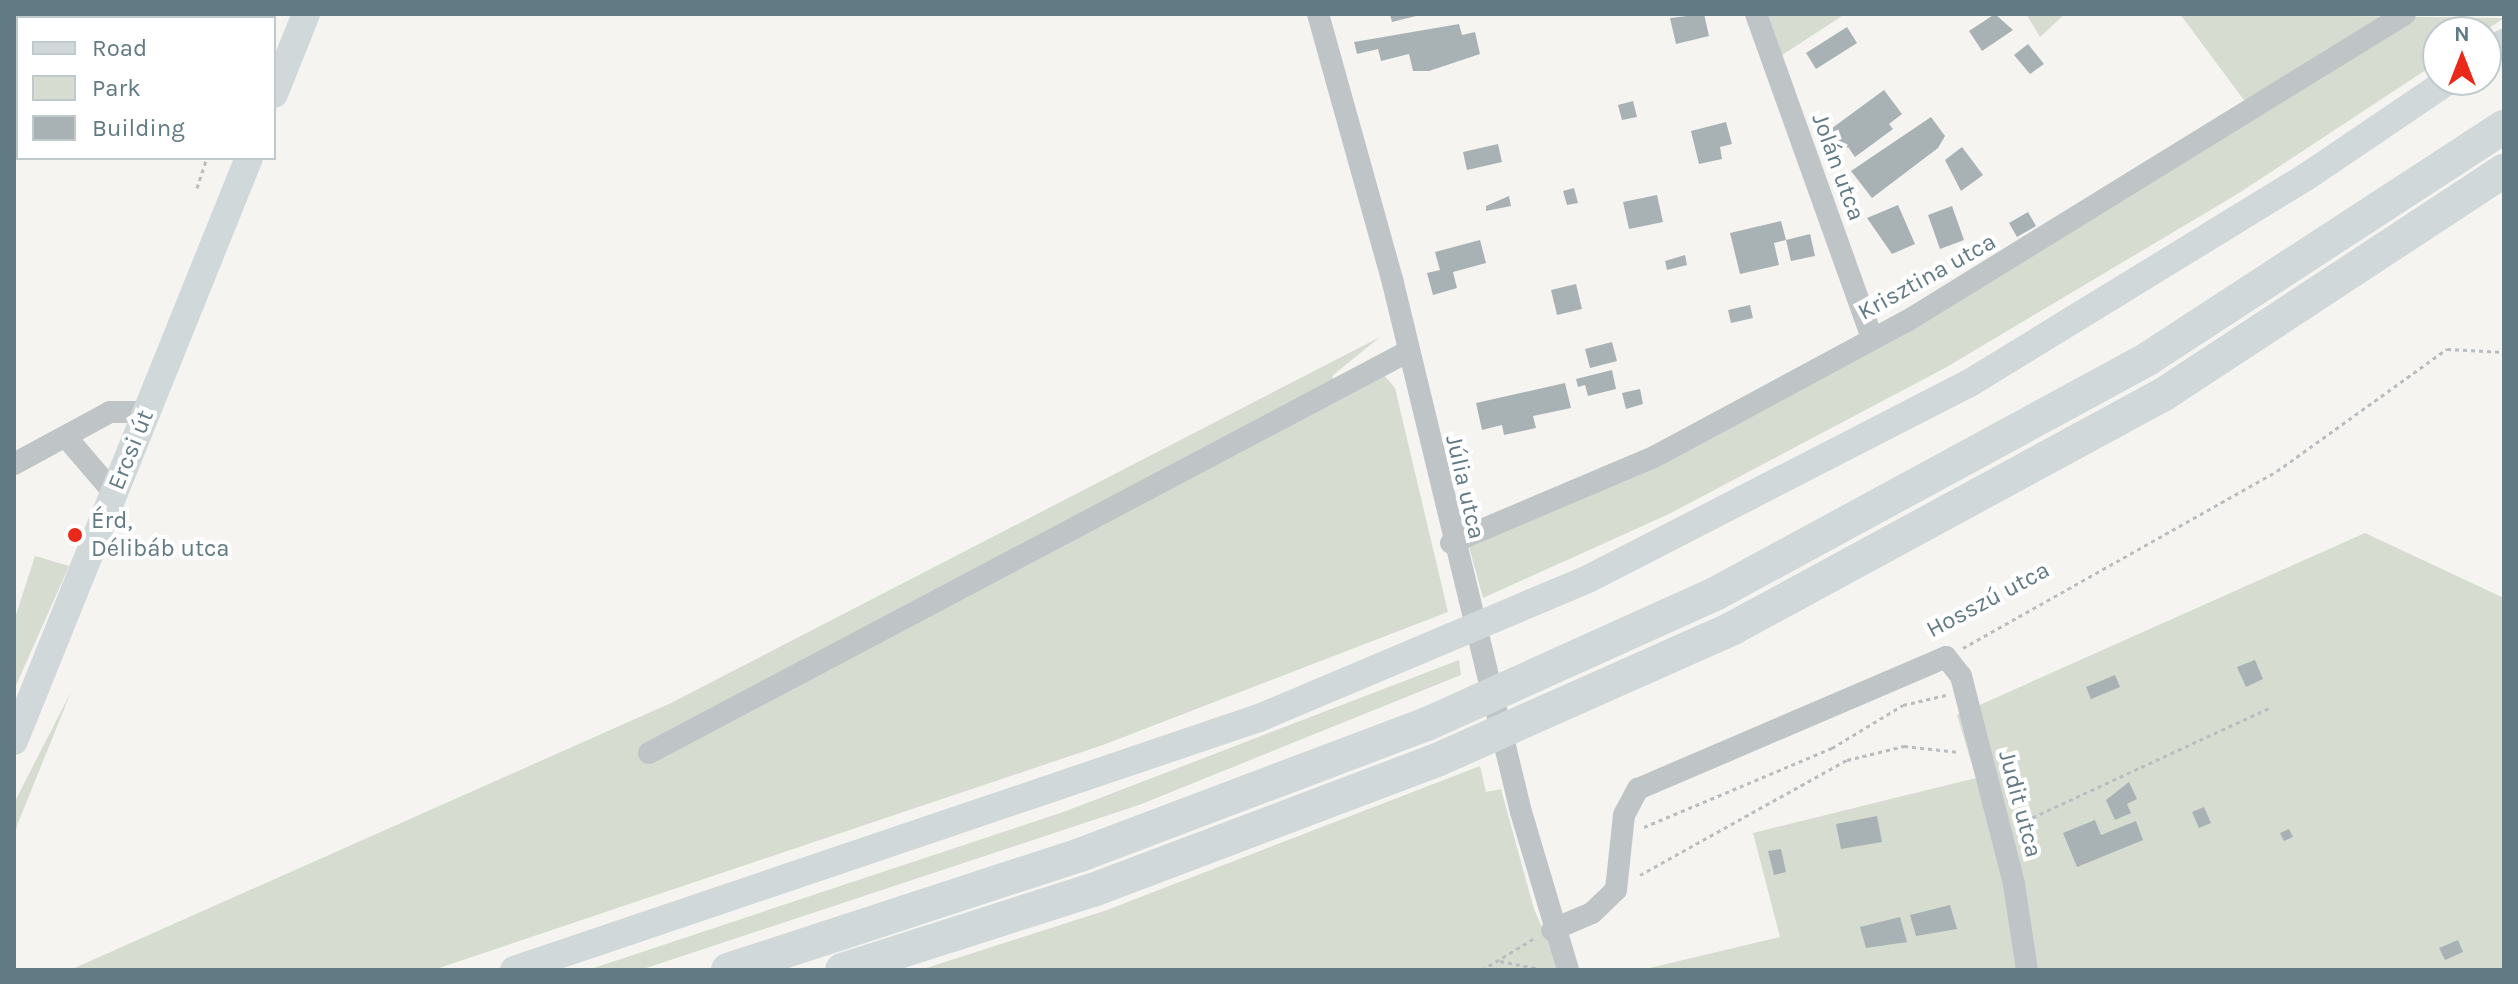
<!DOCTYPE html>
<meta charset="utf-8">
<style>
body{margin:0}
#map{position:relative;width:2518px;height:984px;overflow:hidden;background:#f5f4f0;font-family:Karla,sans-serif}
div>[style]{position:absolute}
[style*='--x']{left:calc(var(--x)*1px);top:calc(var(--y)*1px);width:calc(var(--w)*1px);rotate:calc(var(--a)*1deg)}
.green>*{inset:0;background:#d7dcd1}
.building>*{inset:0;background:#a8b2b5}
.path>*{height:3px;margin-top:-1.5px;transform-origin:0;background:repeating-linear-gradient(90deg,#b9bdbf 0 4px,transparent 0 8px)}
.minor>*{height:22px;margin:-11px;padding:0 11px;transform-origin:11px;border-radius:11px;background:#bfc5c7}
.major>*{height:28px;margin:-14px;padding:0 14px;transform-origin:14px;border-radius:14px;background:#d0d8da}
.highway>*{height:34px;margin:-17px;padding:0 17px;transform-origin:17px;border-radius:17px;background:#d0d8da}
.dots>*{width:22px;height:22px;translate:-50% -50%;box-sizing:border-box;border:4px solid #fff;border-radius:50%}
span{translate:-50% -50%;white-space:nowrap;text-align:center;line-height:1.15;-webkit-text-stroke:8px #fff;paint-order:stroke}
.street-label{font-size:24px;color:#627a83}
.poi-label{font-size:24px;color:#627a83}
.left{translate:0 -50%;text-align:left}
.frame{position:absolute;inset:0;border:16px solid #627a83;pointer-events:none}
.legend{position:absolute;left:16px;top:16px;width:260px;height:144px;box-sizing:border-box;background:#fff;border:2px solid #c0cacd;margin:0;padding:10px 14px;list-style:none;font-size:24px;color:#627a83}
.legend li{display:flex;align-items:center;gap:16px;height:40px}
.legend b{width:40px;border:2px solid #c0cacd}
.north{position:absolute;left:2422px;top:16px;width:80px;height:80px;box-sizing:border-box;background:#fff;border:2px solid #c0cacd;border-radius:50%;rotate:0deg;font-size:22px;font-weight:700;line-height:32px;text-align:center;color:#627a83}
.north::after{content:'';display:block;margin:auto;width:28px;height:36px;background:#ea291b;clip-path:polygon(50% 0,100% 100%,50% 72%,0 100%)}
</style>
<div id="map">
<div class="green">
<div style="clip-path:polygon(1762px 14px,1845px 14px,1776px 59px)"></div>
<div style="clip-path:polygon(2026px 14px,2065px 14px,2040px 37px)"></div>
<div style="clip-path:polygon(2180px 14px,2504px 18px,2483px 32px,2438px 32px,2438px 62px,2239px 193px,1945px 368px,1669px 514px,1483px 598px,1468px 543px,1654px 457px,2252px 111px)"></div>
<div style="clip-path:polygon(1380px 337px,1332px 376px,1338px 387px,1384px 375px,1395px 388px,1448px 612px,1103px 745px,433px 970px,70px 970px,671px 703px)"></div>
<div style="clip-path:polygon(2365px 533px,2504px 598px,2504px 970px,1641px 970px,1780px 937px,1753px 833px,1976px 778px,1957px 715px)"></div>
<div style="clip-path:polygon(35px 556px,69px 566px,14px 690px,14px 621px)"></div>
<div style="clip-path:polygon(1459px 660px,1461px 675px,1139px 805px,640px 970px,588px 970px,1066px 811px)"></div>
<div style="clip-path:polygon(71px 692px,18px 823px,14px 838px,16px 799px)"></div>
<div style="clip-path:polygon(1480px 766px,1486px 792px,1501px 789px,1534px 909px,1561px 970px,920px 970px,1107px 910px)"></div>
</div>
<div class="building">
<div style="clip-path:polygon(1390px 14px,1420px 14px,1420px 15px,1392px 22px)"></div>
<div style="clip-path:polygon(1704px 14px,1709px 36px,1676px 44px,1670px 18px)"></div>
<div style="clip-path:polygon(1995px 14px,2013px 30px,1982px 51px,1969px 31px)"></div>
<div style="clip-path:polygon(1459px 24px,1462px 35px,1475px 32px,1480px 54px,1429px 71px,1413px 71px,1409px 54px,1381px 61px,1378px 49px,1357px 54px,1354px 42px)"></div>
<div style="clip-path:polygon(1847px 27px,1857px 43px,1816px 69px,1806px 53px)"></div>
<div style="clip-path:polygon(2028px 44px,2044px 64px,2030px 74px,2014px 55px)"></div>
<div style="clip-path:polygon(1884px 90px,1902px 114px,1889px 124px,1893px 129px,1855px 157px,1848px 147px,1839px 153px,1824px 134px)"></div>
<div style="clip-path:polygon(1633px 101px,1637px 117px,1622px 120px,1618px 105px)"></div>
<div style="clip-path:polygon(1931px 117px,1945px 136px,1938px 148px,1872px 198px,1851px 171px)"></div>
<div style="clip-path:polygon(1726px 122px,1732px 144px,1720px 147px,1722px 159px,1699px 164px,1691px 131px)"></div>
<div style="clip-path:polygon(1498px 144px,1502px 162px,1467px 170px,1463px 152px)"></div>
<div style="clip-path:polygon(1962px 147px,1983px 175px,1961px 191px,1945px 160px)"></div>
<div style="clip-path:polygon(1574px 188px,1578px 203px,1567px 205px,1563px 191px)"></div>
<div style="clip-path:polygon(1657px 195px,1663px 222px,1629px 229px,1623px 202px)"></div>
<div style="clip-path:polygon(1509px 196px,1511px 206px,1486px 211px,1486px 206px)"></div>
<div style="clip-path:polygon(1898px 205px,1915px 244px,1892px 254px,1867px 218px)"></div>
<div style="clip-path:polygon(1952px 206px,1964px 240px,1940px 249px,1928px 215px)"></div>
<div style="clip-path:polygon(2028px 212px,2036px 226px,2017px 237px,2009px 223px)"></div>
<div style="clip-path:polygon(1781px 221px,1786px 240px,1774px 243px,1779px 265px,1740px 274px,1730px 233px)"></div>
<div style="clip-path:polygon(1810px 234px,1815px 256px,1791px 261px,1786px 240px)"></div>
<div style="clip-path:polygon(1480px 240px,1486px 263px,1453px 272px,1457px 288px,1433px 295px,1427px 273px,1440px 270px,1435px 252px)"></div>
<div style="clip-path:polygon(1685px 255px,1687px 265px,1667px 270px,1665px 261px)"></div>
<div style="clip-path:polygon(1576px 284px,1582px 309px,1557px 315px,1551px 290px)"></div>
<div style="clip-path:polygon(1750px 305px,1753px 318px,1731px 323px,1728px 310px)"></div>
<div style="clip-path:polygon(1612px 342px,1617px 361px,1590px 368px,1585px 349px)"></div>
<div style="clip-path:polygon(1612px 370px,1616px 389px,1588px 396px,1585px 385px,1578px 387px,1576px 379px)"></div>
<div style="clip-path:polygon(1565px 383px,1571px 408px,1533px 416px,1536px 428px,1504px 435px,1502px 425px,1482px 430px,1476px 403px)"></div>
<div style="clip-path:polygon(1640px 389px,1643px 404px,1626px 409px,1622px 393px)"></div>
<div style="clip-path:polygon(2255px 660px,2263px 679px,2246px 687px,2237px 667px)"></div>
<div style="clip-path:polygon(2115px 675px,2120px 687px,2091px 699px,2086px 687px)"></div>
<div style="clip-path:polygon(2129px 782px,2137px 799px,2127px 804px,2131px 813px,2115px 820px,2106px 800px)"></div>
<div style="clip-path:polygon(2204px 807px,2211px 823px,2199px 828px,2192px 812px)"></div>
<div style="clip-path:polygon(1877px 816px,1882px 842px,1841px 849px,1836px 824px)"></div>
<div style="clip-path:polygon(2095px 820px,2101px 835px,2136px 821px,2143px 840px,2077px 867px,2063px 833px)"></div>
<div style="clip-path:polygon(2289px 829px,2293px 837px,2284px 841px,2280px 833px)"></div>
<div style="clip-path:polygon(1781px 849px,1786px 872px,1774px 875px,1768px 851px)"></div>
<div style="clip-path:polygon(1950px 905px,1957px 929px,1916px 936px,1910px 915px)"></div>
<div style="clip-path:polygon(1900px 917px,1907px 942px,1866px 948px,1860px 927px)"></div>
<div style="clip-path:polygon(2458px 940px,2463px 952px,2445px 960px,2439px 948px)"></div>
</div>
<div class="path">
<div style="--x:92;--y:18;--w:8;--a:-30"></div>
<div style="--x:253;--y:18;--w:4;--a:-76"></div>
<div style="--x:14;--y:60;--w:4;--a:-27"></div>
<div style="--x:197;--y:188;--w:32;--a:-72"></div>
<div style="--x:1963;--y:648;--w:360;--a:-29.4"></div>
<div style="--x:2277;--y:471;--w:209;--a:-35.7"></div>
<div style="--x:2447;--y:349;--w:57;--a:3"></div>
<div style="--x:2018;--y:824;--w:277;--a:-24.8"></div>
<div style="--x:1644;--y:827;--w:204;--a:-22.8"></div>
<div style="--x:1832;--y:748;--w:83;--a:-31.2"></div>
<div style="--x:1903;--y:705;--w:44;--a:-13.1"></div>
<div style="--x:1640;--y:875;--w:237;--a:-29.1"></div>
<div style="--x:1847;--y:760;--w:59;--a:-13.8"></div>
<div style="--x:1904;--y:746;--w:55;--a:6.2"></div>
<div style="--x:1500;--y:961;--w:46;--a:11.3"></div>
<div style="--x:1482;--y:970;--w:60;--a:-31.3"></div>
</div>
<div class="minor">
<div style="--x:1318;--y:14;--w:279;--a:74.4"></div>
<div style="--x:1393;--y:283;--w:544;--a:76.4"></div>
<div style="--x:1521;--y:812;--w:165;--a:73.4"></div>
<div style="--x:1756;--y:14;--w:344;--a:70.3"></div>
<div style="--x:66;--y:437;--w:74;--a:49.4"></div>
<div style="--x:14;--y:464;--w:109;--a:-28.4"></div>
<div style="--x:110;--y:412;--w:36;--a:0"></div>
<div style="--x:1451;--y:543;--w:220;--a:-23"></div>
<div style="--x:1654;--y:457;--w:287;--a:-28.3"></div>
<div style="--x:1907;--y:321;--w:585;--a:-31.65"></div>
<div style="--x:649;--y:753;--w:858;--a:-27.88"></div>
<div style="--x:1552;--y:930;--w:43;--a:-23"></div>
<div style="--x:1592;--y:913;--w:33;--a:-44"></div>
<div style="--x:1616;--y:890;--w:75;--a:-83.9"></div>
<div style="--x:1624;--y:815;--w:30;--a:-62"></div>
<div style="--x:1638;--y:789;--w:335;--a:-23.2"></div>
<div style="--x:1946;--y:657;--w:24;--a:52"></div>
<div style="--x:1961;--y:676;--w:215;--a:75.7"></div>
<div style="--x:2014;--y:884;--w:87;--a:81.4"></div>
</div>
<div class="major">
<div style="--x:2486;--y:55;--w:22;--a:-34"></div>
<div style="--x:274;--y:94;--w:86;--a:-68.2"></div>
<div style="--x:14;--y:741;--w:629;--a:-68.05"></div>
<div style="--x:514;--y:970;--w:786;--a:-18.69"></div>
<div style="--x:1259;--y:718;--w:359;--a:-22.9"></div>
<div style="--x:1590;--y:578;--w:425;--a:-27.2"></div>
<div style="--x:1968;--y:384;--w:396;--a:-31.5"></div>
<div style="--x:2306;--y:177;--w:173;--a:-34.1"></div>
</div>
<div class="highway">
<div style="--x:728;--y:970;--w:370;--a:-18.1"></div>
<div style="--x:1080;--y:855;--w:371;--a:-20.7"></div>
<div style="--x:1427;--y:724;--w:316;--a:-24.3"></div>
<div style="--x:1715;--y:594;--w:494;--a:-28.5"></div>
<div style="--x:2149;--y:358;--w:424;--a:-33.1"></div>
<div style="--x:842;--y:970;--w:263;--a:-17.7"></div>
<div style="--x:1093;--y:890;--w:368;--a:-20.7"></div>
<div style="--x:1437;--y:760;--w:324;--a:-24"></div>
<div style="--x:1733;--y:628;--w:490;--a:-28.5"></div>
<div style="--x:2164;--y:394;--w:407;--a:-33.3"></div>
</div>
<div class="dots">
<div style="left:75px;top:535px;background:#ea291b"></div>
</div>
<div class="street-label">
<span style="left:1838px;top:167px;rotate:70deg">Jolán utca</span>
<span style="left:1927px;top:277px;rotate:-29deg">Krisztina utca</span>
<span style="left:131px;top:450px;rotate:-68deg">Ercsi út</span>
<span style="left:1465px;top:487px;rotate:77deg">Júlia utca</span>
<span style="left:1988px;top:600px;rotate:-28deg">Hosszú utca</span>
<span style="left:2020px;top:804px;rotate:75deg">Judit utca</span>
</div>
<div class="poi-label">
<span class="left" style="left:91px;top:535px">Érd,<br>Délibáb utca</span>
</div>
<div class="frame"></div>
<ul class="legend">
<li><b style="height:10px;background:#d0d8da"></b>Road</li>
<li><b style="height:22px;background:#d7dcd1"></b>Park</li>
<li><b style="height:22px;background:#a8b2b5"></b>Building</li>
</ul>
<div class="north">N</div>
</div>
